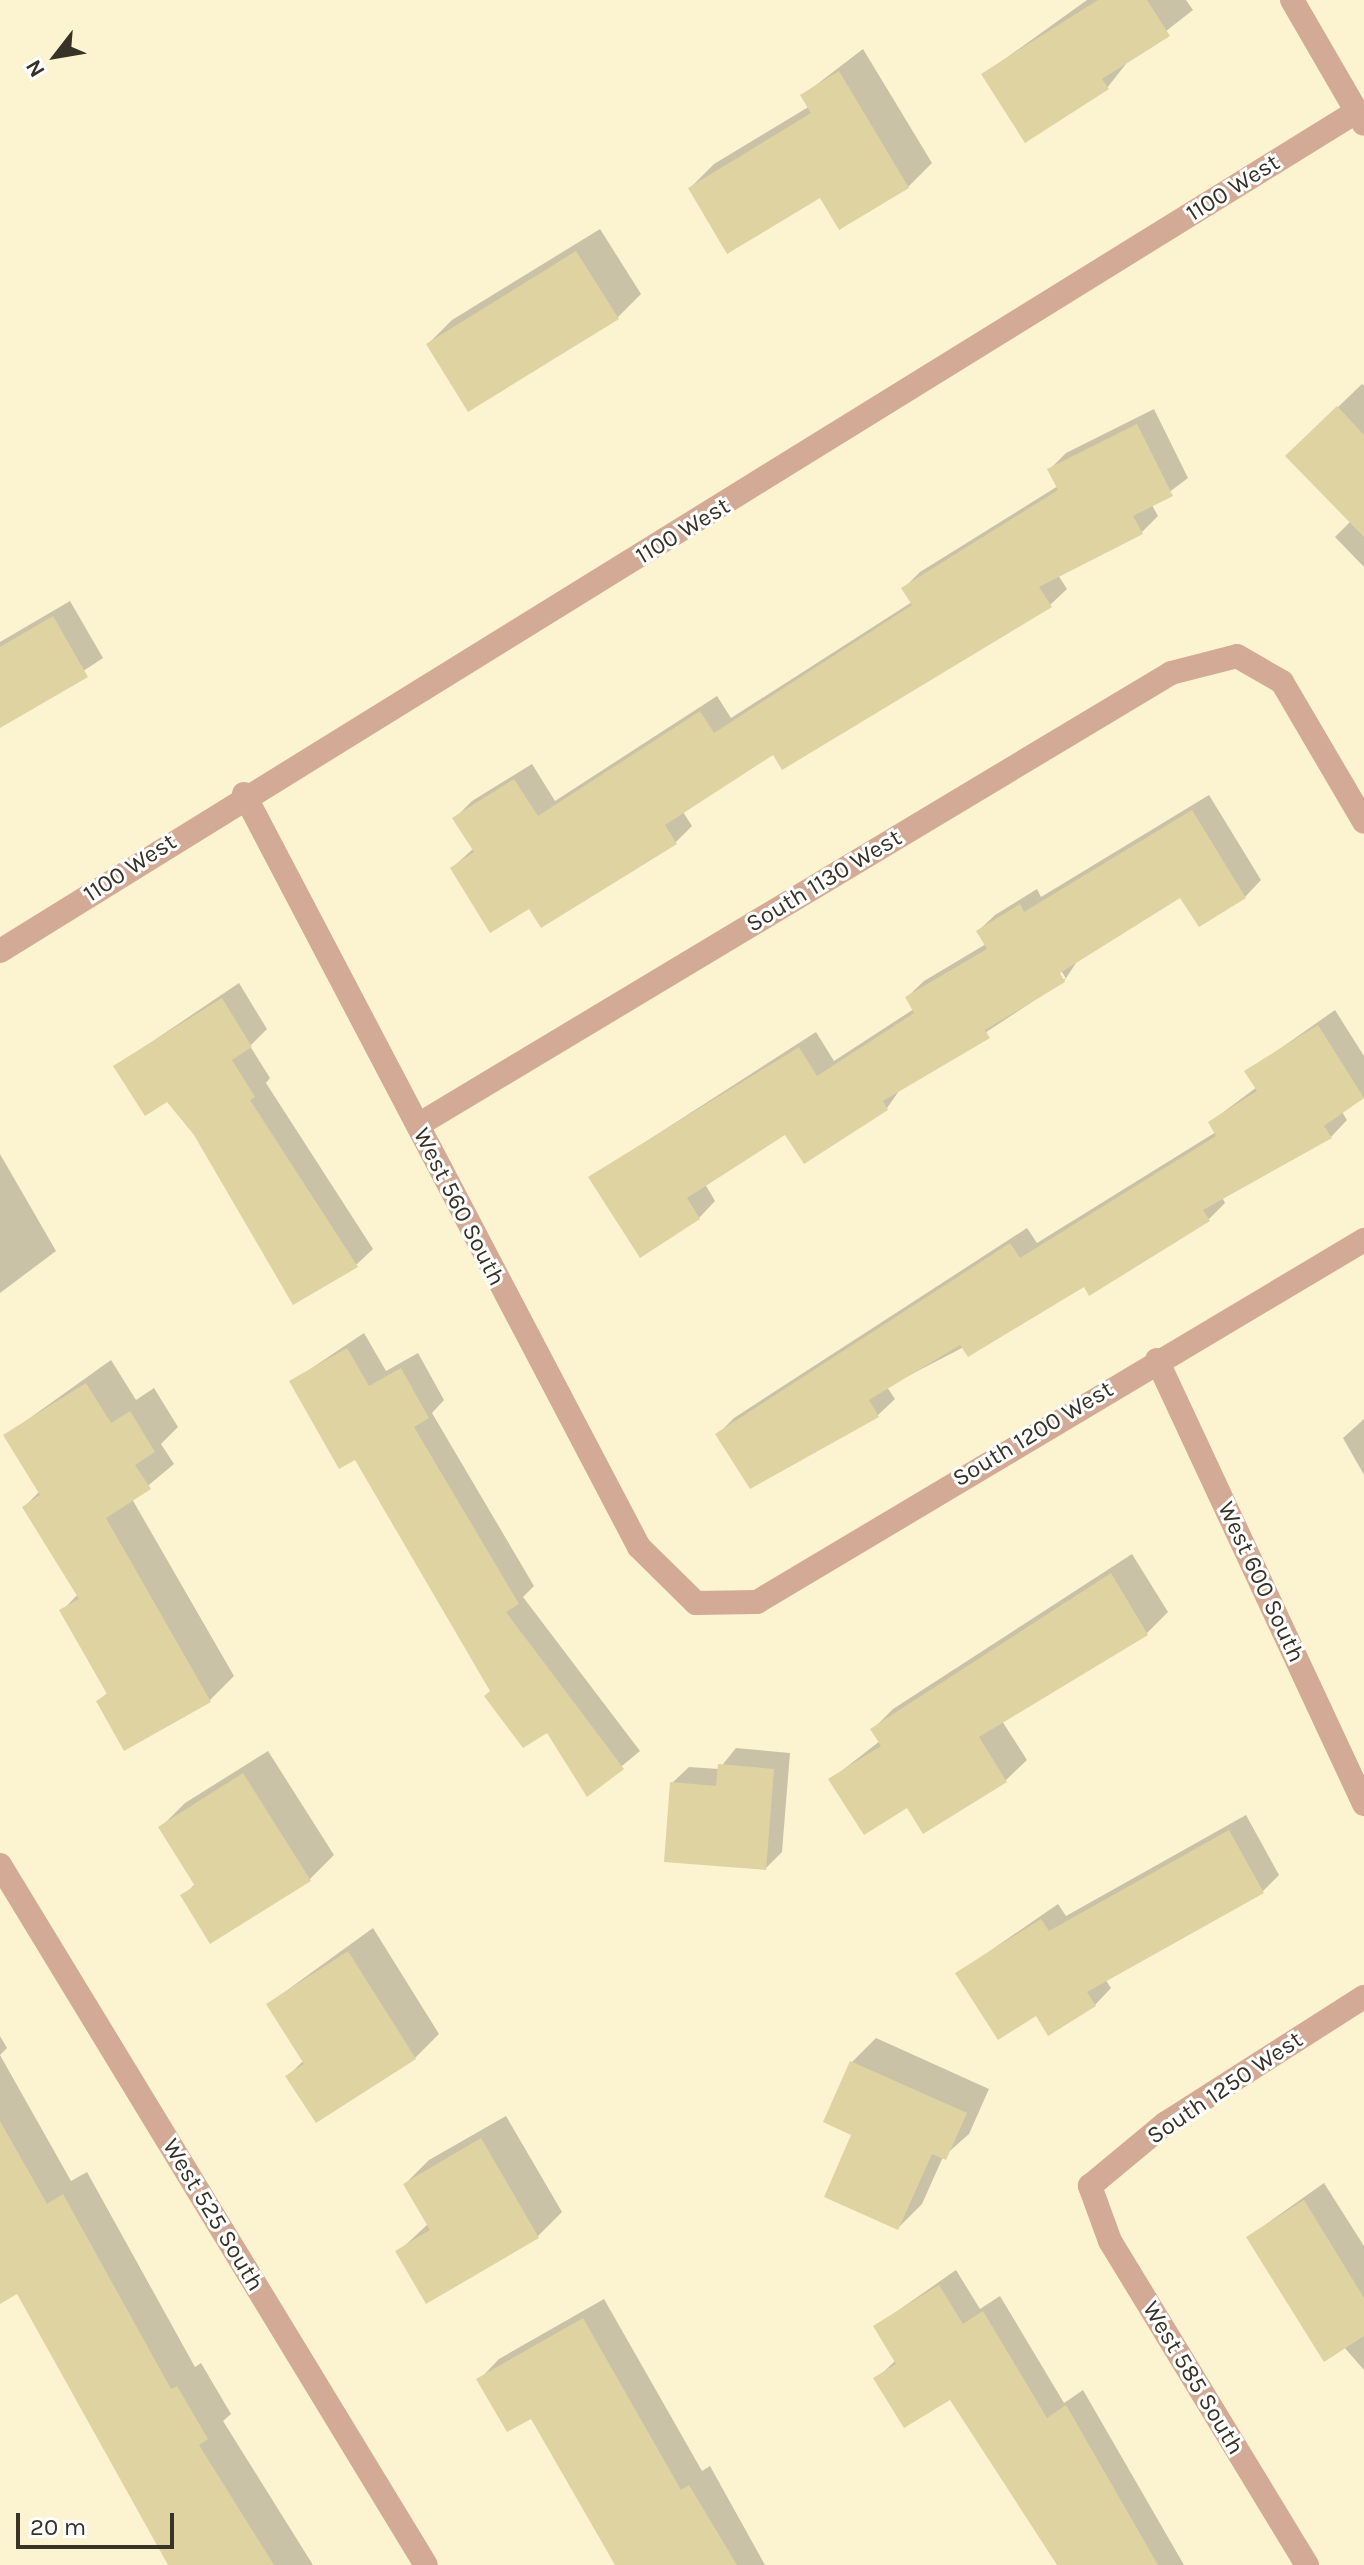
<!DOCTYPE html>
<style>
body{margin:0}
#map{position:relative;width:1364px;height:2565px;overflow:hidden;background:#fcf3d1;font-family:Karla,sans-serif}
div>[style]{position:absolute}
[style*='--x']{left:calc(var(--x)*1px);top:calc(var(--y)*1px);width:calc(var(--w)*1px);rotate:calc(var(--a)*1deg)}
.shadow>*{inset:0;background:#0003}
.building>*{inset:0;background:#e0d3a2}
.minor>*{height:24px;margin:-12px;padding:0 12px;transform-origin:12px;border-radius:12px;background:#d3aa95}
.tertiary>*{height:24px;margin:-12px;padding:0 12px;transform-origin:12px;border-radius:12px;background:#d3aa95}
span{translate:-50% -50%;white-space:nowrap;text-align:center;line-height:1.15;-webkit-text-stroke:6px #fff;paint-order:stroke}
.street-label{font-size:24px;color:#373326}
.north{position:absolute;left:16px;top:16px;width:80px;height:80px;-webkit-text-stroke:6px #fff;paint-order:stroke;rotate:239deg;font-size:22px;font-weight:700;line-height:32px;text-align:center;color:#373326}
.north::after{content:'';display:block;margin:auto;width:28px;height:36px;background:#373326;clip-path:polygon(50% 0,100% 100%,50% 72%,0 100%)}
.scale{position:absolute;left:16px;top:2513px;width:158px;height:36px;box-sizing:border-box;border:4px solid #373326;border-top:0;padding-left:10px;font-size:24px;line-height:28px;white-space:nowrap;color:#373326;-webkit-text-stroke:6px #fff;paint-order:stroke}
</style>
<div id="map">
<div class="shadow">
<div style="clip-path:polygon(1087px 0,1186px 0,1193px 10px,1129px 60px,1107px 88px,984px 74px)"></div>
<div style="clip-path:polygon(863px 49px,932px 163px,908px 187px,821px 195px,690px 188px,714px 164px,810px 106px,803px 95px)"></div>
<div style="clip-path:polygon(600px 229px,641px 294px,617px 318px,428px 344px,452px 320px)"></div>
<div style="clip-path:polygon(1362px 384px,1364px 386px,1364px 567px,1335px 537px,1351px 521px,1312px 432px)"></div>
<div style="clip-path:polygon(1154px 409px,1188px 478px,1152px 505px,1158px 516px,1141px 533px,1058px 575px,1067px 589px,1050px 605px,774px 753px,683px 812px,692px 826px,676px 842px,529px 906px,452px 868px,474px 848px,455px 818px,472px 801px,532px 764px,555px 801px,717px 696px,731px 718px,912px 602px,904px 588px,920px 572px,1058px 486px,1049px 470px,1066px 453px)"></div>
<div style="clip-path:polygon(70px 601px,103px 658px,0 726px,0 642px)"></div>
<div style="clip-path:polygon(evenodd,1209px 795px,1261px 880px,1245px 897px,1181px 896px,1078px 960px,1064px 981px,901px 1088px,887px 1108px,786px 1132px,705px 1184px,715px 1201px,699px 1218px,591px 1177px,816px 1032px,834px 1061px,914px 1009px,907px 997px,924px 981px,986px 944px,978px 931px,995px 915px,1037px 889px,1041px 897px,1209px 795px,1057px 963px,1066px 979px,1061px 979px,1057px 963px)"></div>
<div style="clip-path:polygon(239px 983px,267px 1029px,250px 1046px,270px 1078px,266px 1083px,373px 1249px,356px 1265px,195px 1134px,168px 1100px,116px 1066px)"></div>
<div style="clip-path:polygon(1335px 1010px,1364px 1056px,1364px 1098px,1342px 1112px,1347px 1120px,1331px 1137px,1222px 1197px,1225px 1203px,1209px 1219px,887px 1387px,895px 1399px,878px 1415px,751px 1487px,718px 1434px,734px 1418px,1027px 1228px,1037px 1243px,1216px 1132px,1210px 1122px,1257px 1087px,1247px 1072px)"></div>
<div style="clip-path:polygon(0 1154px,56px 1251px,0 1293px)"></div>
<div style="clip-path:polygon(364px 1333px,386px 1371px,418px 1353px,444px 1400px,432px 1413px,534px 1586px,523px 1597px,640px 1751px,588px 1794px,548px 1730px,492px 1691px,356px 1457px,291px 1382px)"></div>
<div style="clip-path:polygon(111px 1360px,136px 1400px,154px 1388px,178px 1427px,161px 1444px,174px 1464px,132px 1499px,234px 1676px,210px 1700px,99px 1701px,108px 1692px,62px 1611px,78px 1594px,24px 1507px,40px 1491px,6px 1435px)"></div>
<div style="clip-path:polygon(1364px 1419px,1364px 1475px,1343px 1438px)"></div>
<div style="clip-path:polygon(1132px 1554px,1168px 1612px,1147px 1633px,1002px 1721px,1027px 1760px,1006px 1780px,908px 1806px,831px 1779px,880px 1741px,872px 1730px,893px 1709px)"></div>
<div style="clip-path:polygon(736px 1748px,790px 1753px,782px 1852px,766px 1868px,672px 1783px,689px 1767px,719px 1769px)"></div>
<div style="clip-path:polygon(268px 1751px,334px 1855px,310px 1879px,183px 1896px,196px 1883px,161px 1827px,185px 1803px)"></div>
<div style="clip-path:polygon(1246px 1815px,1279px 1875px,1263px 1891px,1105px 1979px,1111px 1988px,1095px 2005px,1036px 2013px,958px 1973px,1058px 1904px,1066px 1916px)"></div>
<div style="clip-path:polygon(373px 1928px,439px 2034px,415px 2058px,288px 2076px,304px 2060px,268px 2004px)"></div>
<div style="clip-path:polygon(0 2036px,7px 2048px,0 2055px,71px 2181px,87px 2172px,195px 2367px,201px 2363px,231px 2414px,223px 2421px,313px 2565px,170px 2565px,17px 2292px,0 2302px)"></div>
<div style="clip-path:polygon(876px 2038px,989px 2089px,969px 2134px,943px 2157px,922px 2204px,898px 2228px,854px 2134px,852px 2062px)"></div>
<div style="clip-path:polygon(506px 2116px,562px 2212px,538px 2236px,398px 2252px,428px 2224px,405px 2184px,429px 2160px)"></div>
<div style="clip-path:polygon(1324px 2183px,1364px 2246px,1364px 2370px,1248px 2237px)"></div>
<div style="clip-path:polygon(956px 2270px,980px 2309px,1000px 2296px,1064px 2403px,1083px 2390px,1184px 2565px,1059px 2565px,951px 2397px,876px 2379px,896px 2360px,876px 2326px)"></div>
<div style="clip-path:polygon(604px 2299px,702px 2471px,710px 2466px,765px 2565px,618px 2565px,531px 2416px,479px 2380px,499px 2359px)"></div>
</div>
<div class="building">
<div style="clip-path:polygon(1098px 0,1147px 0,1170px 36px,1102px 79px,1109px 89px,1025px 143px,981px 74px)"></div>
<div style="clip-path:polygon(839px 71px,909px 188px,839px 230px,820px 198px,727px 254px,688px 188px,811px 113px,800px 95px)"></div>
<div style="clip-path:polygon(576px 251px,619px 319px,468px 412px,426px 344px)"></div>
<div style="clip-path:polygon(1337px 406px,1364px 435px,1364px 537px,1285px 456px)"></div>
<div style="clip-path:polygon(1137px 424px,1173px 496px,1133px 516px,1143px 534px,1039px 587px,1052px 607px,782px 770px,773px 755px,665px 825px,677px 844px,541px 928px,529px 909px,490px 933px,450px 868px,474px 852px,452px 818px,514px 779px,538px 816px,700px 711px,714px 733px,912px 605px,901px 588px,1058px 490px,1047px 469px)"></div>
<div style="clip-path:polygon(53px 616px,88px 677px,0 728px,0 647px)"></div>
<div style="clip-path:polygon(1192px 810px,1246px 898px,1199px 927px,1180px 898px,1060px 973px,1065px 982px,985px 1030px,990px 1038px,883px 1101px,888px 1110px,804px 1164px,785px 1135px,687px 1198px,700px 1219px,640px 1258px,588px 1177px,799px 1047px,817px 1076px,914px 1013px,905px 997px,987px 949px,976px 931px,1020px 904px,1024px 912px)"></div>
<div style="clip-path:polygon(222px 998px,252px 1047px,232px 1060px,255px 1097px,250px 1100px,358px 1267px,293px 1305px,194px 1135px,167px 1102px,145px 1116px,113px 1066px)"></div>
<div style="clip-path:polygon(1318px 1025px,1364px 1098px,1324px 1126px,1332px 1138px,1203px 1210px,1210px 1221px,1089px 1296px,1084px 1287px,968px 1357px,960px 1345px,869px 1400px,879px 1417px,750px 1489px,715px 1434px,1010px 1243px,1020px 1258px,1216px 1136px,1208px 1122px,1257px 1091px,1244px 1071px)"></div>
<div style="clip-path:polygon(347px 1348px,369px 1386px,401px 1368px,429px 1418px,414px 1427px,519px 1604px,506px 1612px,624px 1769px,587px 1797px,547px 1733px,523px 1748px,484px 1696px,490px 1691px,355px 1460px,339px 1469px,289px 1381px)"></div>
<div style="clip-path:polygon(86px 1383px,111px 1423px,130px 1411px,155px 1452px,135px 1465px,151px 1489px,106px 1518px,211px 1702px,124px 1751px,96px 1701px,107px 1694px,59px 1610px,79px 1599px,22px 1507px,40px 1495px,3px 1435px)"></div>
<div style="clip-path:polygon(1111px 1573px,1148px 1635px,979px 1737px,1007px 1782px,923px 1834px,907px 1808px,864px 1835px,828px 1779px,881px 1746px,870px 1729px)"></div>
<div style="clip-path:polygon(718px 1764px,774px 1769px,766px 1870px,664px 1862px,670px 1782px,716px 1786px)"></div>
<div style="clip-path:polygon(243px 1773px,311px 1881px,210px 1944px,180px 1895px,195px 1886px,158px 1827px)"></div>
<div style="clip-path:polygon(1229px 1830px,1264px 1893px,1087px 1992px,1096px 2006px,1048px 2036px,1036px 2016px,998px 2040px,955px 1973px,1041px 1919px,1049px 1931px)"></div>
<div style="clip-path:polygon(348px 1951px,416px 2059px,316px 2123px,285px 2076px,304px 2064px,266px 2004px)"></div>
<div style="clip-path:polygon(850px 2061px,967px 2113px,946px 2160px,932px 2154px,898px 2230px,824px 2197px,851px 2135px,823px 2122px)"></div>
<div style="clip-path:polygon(0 2121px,47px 2204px,63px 2194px,171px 2389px,177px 2386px,208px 2439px,199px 2445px,274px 2565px,168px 2565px,17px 2294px,0 2304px)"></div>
<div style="clip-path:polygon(481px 2138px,539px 2238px,426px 2304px,395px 2251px,430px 2230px,403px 2184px)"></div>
<div style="clip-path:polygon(1304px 2200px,1364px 2298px,1364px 2336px,1324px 2362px,1246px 2237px)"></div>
<div style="clip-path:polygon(939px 2285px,963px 2324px,983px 2311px,1047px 2418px,1066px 2405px,1158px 2565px,1057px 2565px,950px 2400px,904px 2428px,873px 2378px,896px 2364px,873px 2326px)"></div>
<div style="clip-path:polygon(583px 2318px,681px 2490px,689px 2485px,737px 2565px,615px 2565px,531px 2419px,507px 2432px,476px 2379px)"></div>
</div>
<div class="minor">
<div style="--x:244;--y:794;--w:850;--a:62.32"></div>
<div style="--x:639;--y:1547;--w:80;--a:44.5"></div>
<div style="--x:696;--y:1603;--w:61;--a:-0.9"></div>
<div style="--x:757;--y:1602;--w:707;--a:-30.81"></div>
<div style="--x:0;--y:951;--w:1595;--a:-31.75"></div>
<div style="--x:418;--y:1125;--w:878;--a:-30.97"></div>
<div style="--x:1171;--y:673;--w:68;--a:-14.4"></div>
<div style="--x:1237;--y:656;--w:52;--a:30"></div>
<div style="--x:1282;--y:682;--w:162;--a:59.6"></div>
<div style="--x:1157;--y:1360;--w:490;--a:65"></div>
<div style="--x:0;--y:1865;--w:819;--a:58.68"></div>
<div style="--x:1307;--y:2565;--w:379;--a:-121.3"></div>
<div style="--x:1110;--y:2241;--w:59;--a:-110"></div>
<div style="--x:1090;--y:2186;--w:99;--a:-39.7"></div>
<div style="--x:1166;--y:2123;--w:235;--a:-32.5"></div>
</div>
<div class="tertiary">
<div style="--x:1292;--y:0;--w:143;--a:59.9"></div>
</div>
<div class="street-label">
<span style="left:1233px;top:188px;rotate:-32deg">1100 West</span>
<span style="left:683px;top:531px;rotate:-31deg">1100 West</span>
<span style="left:130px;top:868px;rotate:-33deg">1100 West</span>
<span style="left:824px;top:881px;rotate:-31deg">South 1130 West</span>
<span style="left:459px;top:1207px;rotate:63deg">West 560 South</span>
<span style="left:1033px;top:1434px;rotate:-31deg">South 1200 West</span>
<span style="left:1261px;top:1582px;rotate:65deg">West 600 South</span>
<span style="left:1225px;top:2088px;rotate:-34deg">South 1250 West</span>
<span style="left:213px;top:2215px;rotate:59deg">West 525 South</span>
<span style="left:1193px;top:2378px;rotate:59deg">West 585 South</span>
</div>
<div class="north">N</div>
<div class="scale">20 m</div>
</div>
